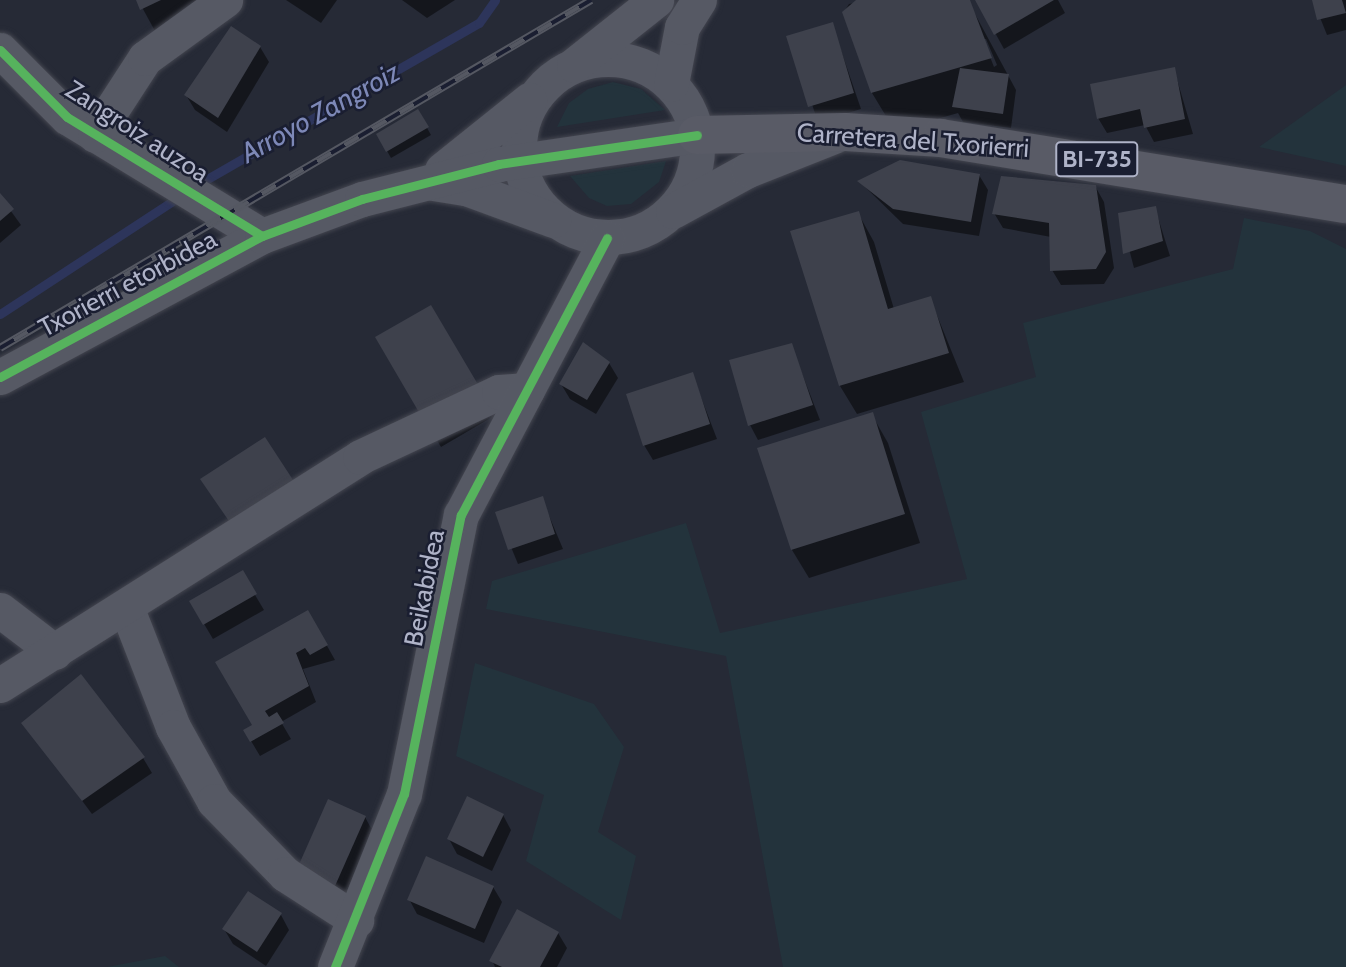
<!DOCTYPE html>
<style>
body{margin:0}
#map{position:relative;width:1346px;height:967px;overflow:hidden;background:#262a36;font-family:Cabin,sans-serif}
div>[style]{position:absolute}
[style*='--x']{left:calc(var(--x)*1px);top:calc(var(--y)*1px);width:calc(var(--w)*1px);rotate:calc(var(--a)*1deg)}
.green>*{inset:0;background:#23333c}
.shadow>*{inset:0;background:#0007}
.stream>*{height:9px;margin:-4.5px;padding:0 4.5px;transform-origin:4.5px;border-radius:4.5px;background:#2d355b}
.building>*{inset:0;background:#3e414c}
.roads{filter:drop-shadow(0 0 2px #43454f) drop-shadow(0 0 2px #43454f)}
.minor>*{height:35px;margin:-17.5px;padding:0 17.5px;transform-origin:17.5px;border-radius:17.5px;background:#565964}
.minor>.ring{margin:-17.5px;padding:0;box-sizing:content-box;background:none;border:35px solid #565964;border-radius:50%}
.major>*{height:38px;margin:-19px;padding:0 19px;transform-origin:19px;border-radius:19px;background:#595b66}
.rail>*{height:8px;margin-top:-4px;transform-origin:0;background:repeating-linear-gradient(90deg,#1a1e31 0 16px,#555862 0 32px);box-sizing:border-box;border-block:2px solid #555862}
.cycleway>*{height:9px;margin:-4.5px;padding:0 4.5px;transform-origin:4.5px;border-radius:4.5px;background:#56b35d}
span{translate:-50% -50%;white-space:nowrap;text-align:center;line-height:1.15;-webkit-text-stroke:5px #1a1e31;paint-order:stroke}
.shield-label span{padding:2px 5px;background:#1a1e31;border:2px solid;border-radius:5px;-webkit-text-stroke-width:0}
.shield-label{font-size:24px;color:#afb3c8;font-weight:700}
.street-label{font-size:26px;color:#afb3c8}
.water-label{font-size:28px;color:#7d88b7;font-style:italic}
</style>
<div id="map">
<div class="green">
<div style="clip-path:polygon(613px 82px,641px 89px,665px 110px,557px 127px,569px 103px,588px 89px)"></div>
<div style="clip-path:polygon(1346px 85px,1346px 166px,1259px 147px)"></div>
<div style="clip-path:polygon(666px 161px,659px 182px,631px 204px,607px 206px,589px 198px,570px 176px)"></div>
<div style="clip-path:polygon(1244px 218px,1310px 231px,1346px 249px,1346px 967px,783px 967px,726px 656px,486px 609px,492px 581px,686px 523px,720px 633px,967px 579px,921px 412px,1036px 377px,1023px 323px,1233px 269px)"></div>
<div style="clip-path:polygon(475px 663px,594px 704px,624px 747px,598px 832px,636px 856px,621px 920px,526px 861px,544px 795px,456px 756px)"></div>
<div style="clip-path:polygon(165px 956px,179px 967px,107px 967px)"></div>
</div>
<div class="shadow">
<div style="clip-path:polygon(138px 0,206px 0,155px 31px)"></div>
<div style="clip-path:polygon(286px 0,337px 0,321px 23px)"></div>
<div style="clip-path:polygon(402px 0,455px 0,427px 18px)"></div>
<div style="clip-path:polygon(evenodd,869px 0,968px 1px,1016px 90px,1011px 128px,963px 122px,958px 113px,895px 131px,872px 93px,844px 12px,849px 4px,869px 0,983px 39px,986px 39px,997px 65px,994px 67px,983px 39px)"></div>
<div style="clip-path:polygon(977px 0,1058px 0,1065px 13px,1004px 49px)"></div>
<div style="clip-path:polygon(1313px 0,1346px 0,1346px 30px,1327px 35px)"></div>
<div style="clip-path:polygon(832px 24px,861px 109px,818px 122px,789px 37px)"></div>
<div style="clip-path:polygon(260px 47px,269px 62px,227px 132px,195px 110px,186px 95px)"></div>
<div style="clip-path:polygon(1174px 69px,1193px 134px,1154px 142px,1145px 125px,1107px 133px,1098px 118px)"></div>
<div style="clip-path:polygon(418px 112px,431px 135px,391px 158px,378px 135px)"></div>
<div style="clip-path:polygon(979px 175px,988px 190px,979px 236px,903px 224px,859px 181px)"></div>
<div style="clip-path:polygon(1095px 186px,1104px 202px,1114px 268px,1104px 284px,1061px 285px,1052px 270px,1051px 237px,1003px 228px,994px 213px)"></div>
<div style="clip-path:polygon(0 196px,21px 225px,0 243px)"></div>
<div style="clip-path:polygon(1155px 208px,1170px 256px,1134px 268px,1120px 214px)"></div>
<div style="clip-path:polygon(858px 213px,874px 242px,894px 309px,930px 298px,964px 382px,857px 414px,840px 386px)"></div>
<div style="clip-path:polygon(431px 307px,494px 416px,441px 447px,378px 338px)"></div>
<div style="clip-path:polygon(791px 345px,820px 420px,758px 440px,750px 425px)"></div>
<div style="clip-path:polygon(609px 363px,618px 378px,596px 414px,570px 399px,561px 384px)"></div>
<div style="clip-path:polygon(692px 374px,717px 439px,653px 460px,644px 445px)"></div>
<div style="clip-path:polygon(872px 415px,888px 443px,920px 543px,809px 578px,792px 550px,759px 450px)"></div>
<div style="clip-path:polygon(542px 499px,563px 549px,518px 564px,497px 513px)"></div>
<div style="clip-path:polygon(242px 573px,264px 610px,213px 639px,191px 602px)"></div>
<div style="clip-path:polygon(308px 612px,335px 660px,303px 669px,316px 702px,281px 722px,291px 739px,260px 756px,245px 731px,255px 725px)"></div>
<div style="clip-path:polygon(24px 723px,143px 758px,152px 773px,92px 814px)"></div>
<div style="clip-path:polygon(503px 815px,511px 830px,492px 871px,457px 854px,449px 839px)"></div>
<div style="clip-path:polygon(365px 817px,373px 832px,343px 900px,308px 884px)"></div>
<div style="clip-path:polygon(493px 887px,502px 902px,484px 943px,417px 914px,409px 899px)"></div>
<div style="clip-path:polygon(281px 915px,289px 930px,266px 966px,233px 944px,224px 929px)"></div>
<div style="clip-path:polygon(558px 933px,567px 948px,557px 967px,495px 967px,492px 960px)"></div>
</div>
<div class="stream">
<div style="--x:195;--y:186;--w:327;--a:-29.9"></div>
<div style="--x:479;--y:23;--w:28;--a:-55"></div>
<div style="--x:0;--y:314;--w:215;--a:-33.2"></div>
</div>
<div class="building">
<div style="clip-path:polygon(136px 0,161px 0,140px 10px)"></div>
<div style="clip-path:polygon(856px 0,970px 0,992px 58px,871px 93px,842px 12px)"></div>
<div style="clip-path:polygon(975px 0,1054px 0,994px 35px)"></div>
<div style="clip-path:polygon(1312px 0,1342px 0,1346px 13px,1317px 20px)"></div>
<div style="clip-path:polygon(833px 22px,854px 93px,808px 107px,786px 36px)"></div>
<div style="clip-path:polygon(231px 26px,261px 46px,218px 118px,184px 95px)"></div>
<div style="clip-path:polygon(1175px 67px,1185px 119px,1144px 128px,1140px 109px,1097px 119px,1090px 84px)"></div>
<div style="clip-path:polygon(960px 68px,1009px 74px,1003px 114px,952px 107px)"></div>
<div style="clip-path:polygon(418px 109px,429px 127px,386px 152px,376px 134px)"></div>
<div style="clip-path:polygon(900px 160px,980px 174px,971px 222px,893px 209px,857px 181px)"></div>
<div style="clip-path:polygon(1001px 176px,1096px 185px,1106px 252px,1096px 269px,1050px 271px,1049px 223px,992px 214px)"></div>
<div style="clip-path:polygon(0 193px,14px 209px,0 221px)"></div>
<div style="clip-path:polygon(1156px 206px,1163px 241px,1123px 254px,1118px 213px)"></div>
<div style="clip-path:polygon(859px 211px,888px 309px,931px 296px,949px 353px,839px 386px,790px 231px)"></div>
<div style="clip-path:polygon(431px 305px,483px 393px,427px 426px,375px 337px)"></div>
<div style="clip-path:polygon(583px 342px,610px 362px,587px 400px,559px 384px)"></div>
<div style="clip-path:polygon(792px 343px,813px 405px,748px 426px,729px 360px)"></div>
<div style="clip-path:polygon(693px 372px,710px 424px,643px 446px,626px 394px)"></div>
<div style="clip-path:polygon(873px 412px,905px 514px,791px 550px,757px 448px)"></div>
<div style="clip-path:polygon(265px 437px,295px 483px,231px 524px,200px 479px)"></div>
<div style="clip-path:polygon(543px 496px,555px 534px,508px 550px,495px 512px)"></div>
<div style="clip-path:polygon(243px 570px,257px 594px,203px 625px,189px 601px)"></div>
<div style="clip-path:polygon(308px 610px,328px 645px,310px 655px,305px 648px,296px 653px,309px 686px,265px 711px,269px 717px,277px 712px,284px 723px,250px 742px,243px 730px,252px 725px,215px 662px)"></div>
<div style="clip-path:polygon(81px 674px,145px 757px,82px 801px,21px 723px)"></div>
<div style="clip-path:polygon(467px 796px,504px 814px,483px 857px,447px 839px)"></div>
<div style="clip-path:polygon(328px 799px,366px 816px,335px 886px,297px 869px)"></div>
<div style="clip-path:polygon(426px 856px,494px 886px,475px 929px,407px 900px)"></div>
<div style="clip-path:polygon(248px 891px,282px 913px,257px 952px,222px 929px)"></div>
<div style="clip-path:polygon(517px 909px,559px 932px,540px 967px,502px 967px,489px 961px)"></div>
</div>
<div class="roads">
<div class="minor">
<div style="--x:0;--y:50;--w:95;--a:45"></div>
<div style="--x:67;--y:117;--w:228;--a:31.4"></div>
<div class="ring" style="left:519px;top:59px;width:143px;height:143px"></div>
<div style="--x:574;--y:65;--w:105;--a:-38.4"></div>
<div style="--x:671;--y:84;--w:58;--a:-79.1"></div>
<div style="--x:682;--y:27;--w:32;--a:-58"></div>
<div style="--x:95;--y:135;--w:92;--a:-57"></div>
<div style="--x:145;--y:58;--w:99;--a:-35.9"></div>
<div style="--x:442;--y:170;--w:112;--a:-38.8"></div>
<div style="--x:433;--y:183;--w:33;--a:9"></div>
<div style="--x:466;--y:188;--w:93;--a:20.2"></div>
<div style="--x:673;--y:211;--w:85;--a:-28.7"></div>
<div style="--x:748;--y:170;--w:92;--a:-21.6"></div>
<div style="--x:0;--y:377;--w:298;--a:-28.3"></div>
<div style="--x:262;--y:236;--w:107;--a:-20.3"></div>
<div style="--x:362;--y:199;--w:141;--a:-14.3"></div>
<div style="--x:499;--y:164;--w:200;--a:-8.3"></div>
<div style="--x:127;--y:609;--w:127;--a:68.7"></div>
<div style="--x:173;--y:727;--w:85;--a:61"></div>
<div style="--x:214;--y:801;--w:102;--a:45.8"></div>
<div style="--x:285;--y:874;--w:85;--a:32.9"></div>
<div style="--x:0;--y:610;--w:69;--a:37.4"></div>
<div style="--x:0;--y:685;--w:426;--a:-32.3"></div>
<div style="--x:360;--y:457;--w:153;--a:-25.1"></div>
<div style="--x:499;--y:392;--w:28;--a:-4"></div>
<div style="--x:335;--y:967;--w:186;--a:-68.3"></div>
<div style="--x:404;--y:794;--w:285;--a:-78.5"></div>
<div style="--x:461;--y:515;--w:313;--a:-62.2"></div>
</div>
<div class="major">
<div style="--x:697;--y:135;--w:148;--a:-1.2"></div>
<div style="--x:845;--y:132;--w:96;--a:3.6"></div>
<div style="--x:941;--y:138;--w:410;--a:9.3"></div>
</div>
</div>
<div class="rail">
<div style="--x:0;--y:348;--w:686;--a:-30.49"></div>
</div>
<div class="cycleway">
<div style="--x:0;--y:50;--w:95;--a:45"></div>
<div style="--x:67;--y:117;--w:228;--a:31.4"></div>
<div style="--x:0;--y:377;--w:298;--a:-28.3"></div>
<div style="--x:262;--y:236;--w:107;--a:-20.3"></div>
<div style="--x:362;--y:199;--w:141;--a:-14.3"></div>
<div style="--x:499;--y:164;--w:200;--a:-8.3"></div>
<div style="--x:335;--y:967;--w:186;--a:-68.3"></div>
<div style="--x:404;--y:794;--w:285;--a:-78.5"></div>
<div style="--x:461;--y:515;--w:313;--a:-62.2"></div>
</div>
<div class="shield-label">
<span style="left:1097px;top:159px">BI-735</span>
</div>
<div class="street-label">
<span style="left:137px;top:132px;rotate:33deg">Zangroiz auzoa</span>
<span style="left:913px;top:141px;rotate:4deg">Carretera del Txorierri</span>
<span style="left:128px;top:284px;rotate:-28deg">Txorierri etorbidea</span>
<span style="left:425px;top:588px;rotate:-79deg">Beikabidea</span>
</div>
<div class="water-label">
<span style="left:320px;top:112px;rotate:-29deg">Arroyo Zangroiz</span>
</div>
</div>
